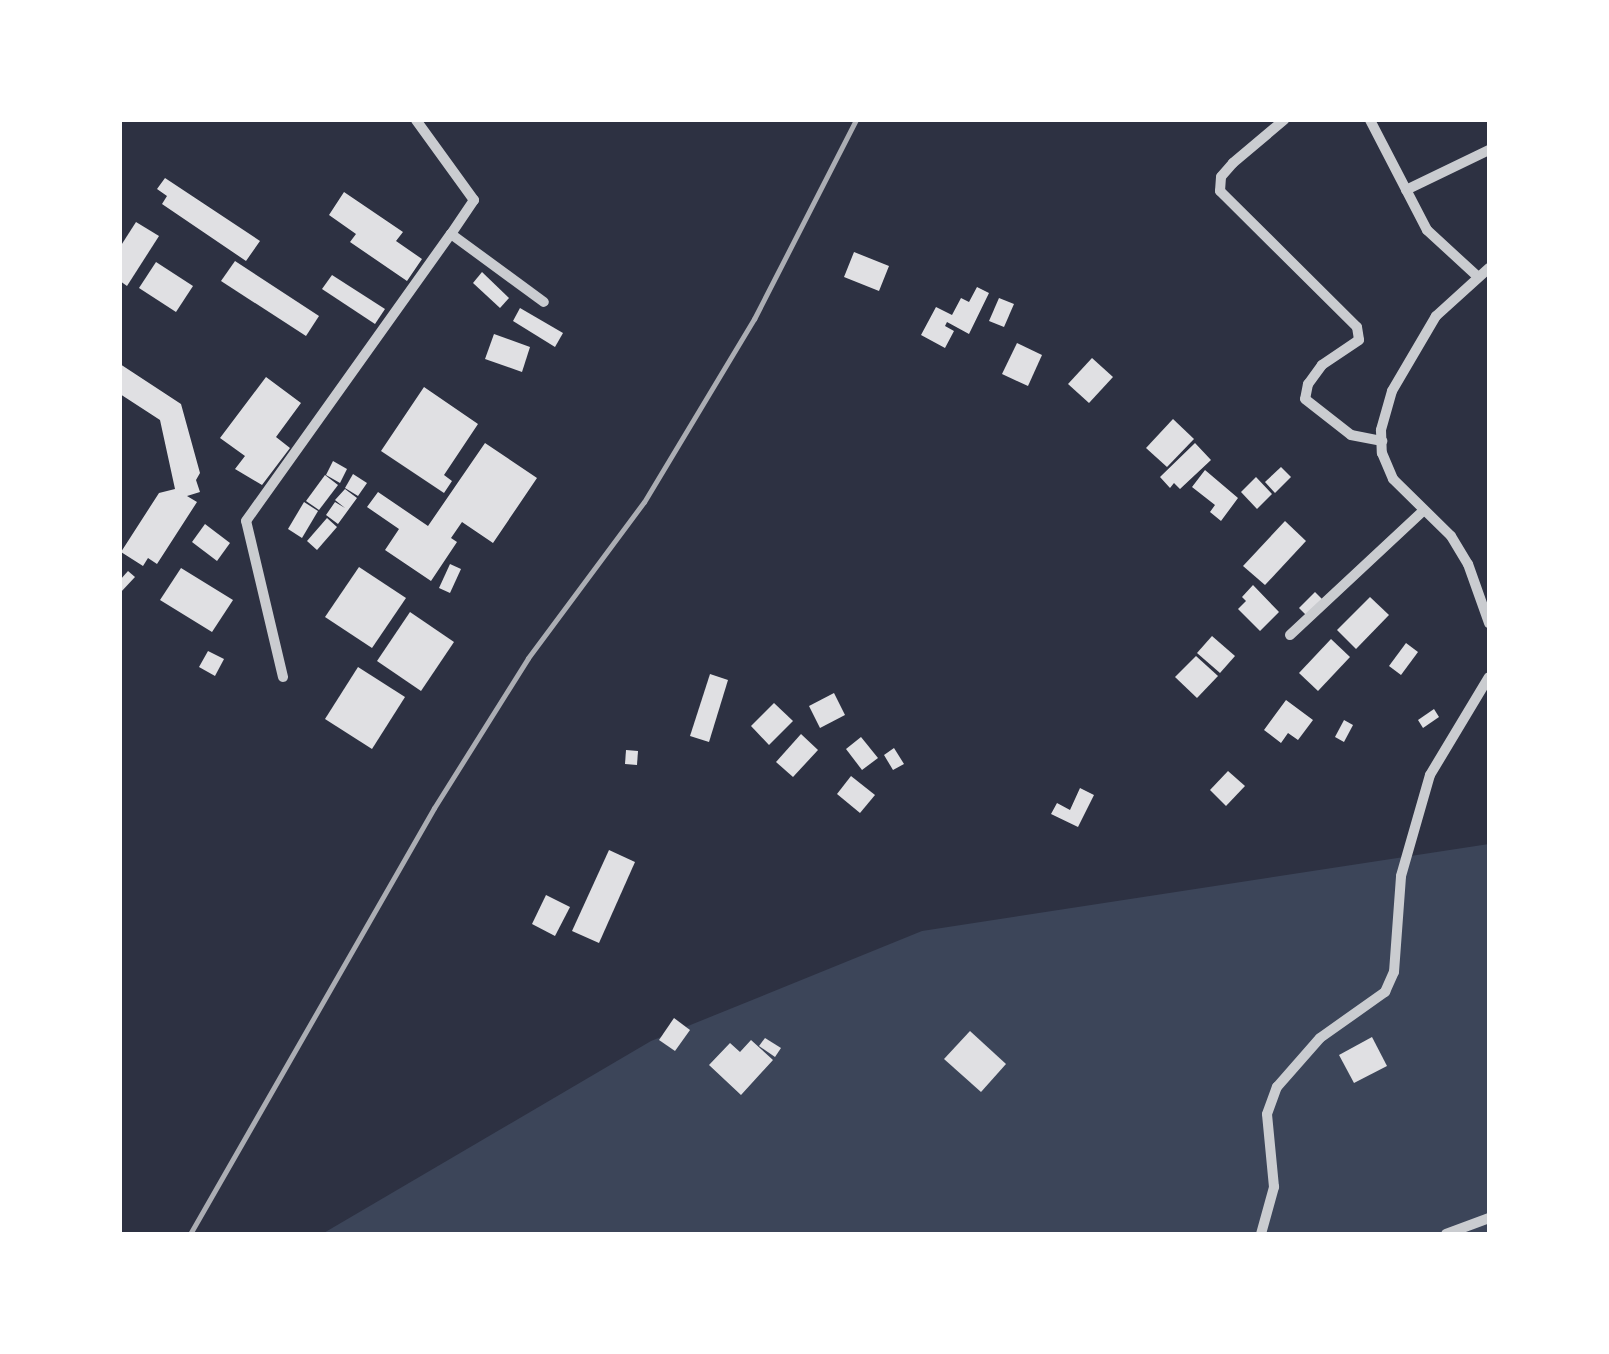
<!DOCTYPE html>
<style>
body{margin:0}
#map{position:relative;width:1609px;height:1354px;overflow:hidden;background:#2d3142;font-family:"Exo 2",sans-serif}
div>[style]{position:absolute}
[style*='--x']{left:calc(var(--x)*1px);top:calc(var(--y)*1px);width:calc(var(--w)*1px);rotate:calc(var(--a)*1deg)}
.green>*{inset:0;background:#3c4559}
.building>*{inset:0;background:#e0e0e3}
.minor>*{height:10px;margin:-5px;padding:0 5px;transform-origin:5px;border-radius:5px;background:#caccd0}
.rail>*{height:5px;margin:-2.5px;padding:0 2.5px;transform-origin:2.5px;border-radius:2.5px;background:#abadb3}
span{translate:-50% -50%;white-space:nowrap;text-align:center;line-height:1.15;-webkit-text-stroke:10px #fff;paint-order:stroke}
.frame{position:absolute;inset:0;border:122px solid #fff;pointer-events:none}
</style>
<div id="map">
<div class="green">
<div style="clip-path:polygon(1489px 844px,1489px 1234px,322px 1234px,651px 1041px,922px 931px)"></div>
</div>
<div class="building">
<div style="clip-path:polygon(165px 178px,260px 241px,246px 261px,162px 204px,167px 196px,157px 189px)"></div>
<div style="clip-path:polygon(344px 192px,403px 232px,396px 241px,422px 259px,407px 281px,350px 242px,356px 234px,329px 215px)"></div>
<div style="clip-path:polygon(136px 222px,159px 236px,127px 286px,120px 281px,120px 247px)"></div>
<div style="clip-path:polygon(854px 252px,889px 266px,879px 291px,844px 277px)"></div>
<div style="clip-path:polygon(235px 261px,319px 316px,306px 336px,221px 281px)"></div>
<div style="clip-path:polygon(156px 262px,193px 286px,176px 312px,139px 288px)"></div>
<div style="clip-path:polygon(482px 272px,509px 298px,500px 308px,473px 283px)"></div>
<div style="clip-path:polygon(332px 275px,385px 309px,375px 324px,322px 289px)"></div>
<div style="clip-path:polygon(977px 287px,989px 293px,969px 334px,947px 322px,945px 326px,954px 331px,945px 348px,921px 335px,936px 307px,952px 315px,961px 298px,969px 302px)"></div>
<div style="clip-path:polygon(999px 298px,1014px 304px,1004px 327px,989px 321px)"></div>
<div style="clip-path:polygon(520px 308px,563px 333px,555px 347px,513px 321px)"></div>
<div style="clip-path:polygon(494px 334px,530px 347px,522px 372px,485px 359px)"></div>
<div style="clip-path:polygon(1017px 343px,1042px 355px,1028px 386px,1002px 374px)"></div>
<div style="clip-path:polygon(1092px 358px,1113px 377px,1089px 403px,1068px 384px)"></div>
<div style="clip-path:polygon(120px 364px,181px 404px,200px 473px,196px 480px,200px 492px,187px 496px,197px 502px,157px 564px,148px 558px,143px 566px,121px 552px,159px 493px,175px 489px,160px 420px,120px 394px)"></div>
<div style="clip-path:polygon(266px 377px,301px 403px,276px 437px,290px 448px,262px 485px,235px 469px,245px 456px,220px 438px)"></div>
<div style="clip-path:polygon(424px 387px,478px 424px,444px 475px,452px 481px,444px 493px,381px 451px)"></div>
<div style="clip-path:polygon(1173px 419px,1194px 439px,1167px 467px,1146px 448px)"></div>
<div style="clip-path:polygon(485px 443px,537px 478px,493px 543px,462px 522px,451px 538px,457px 542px,431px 581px,385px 550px,399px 529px,367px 507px,378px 492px,428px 526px)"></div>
<div style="clip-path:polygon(1195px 443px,1211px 460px,1180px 489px,1174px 483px,1170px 488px,1160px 477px)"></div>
<div style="clip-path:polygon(333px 461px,347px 469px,340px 483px,326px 475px)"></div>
<div style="clip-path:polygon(1281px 467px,1291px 477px,1275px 493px,1265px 482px)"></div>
<div style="clip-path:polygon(1205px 470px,1238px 498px,1221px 521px,1210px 512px,1215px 505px,1192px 487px)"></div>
<div style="clip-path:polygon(353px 474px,367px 483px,358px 496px,345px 488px)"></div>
<div style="clip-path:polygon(325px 475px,338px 485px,319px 510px,306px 501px)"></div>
<div style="clip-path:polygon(1256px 477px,1272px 494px,1257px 509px,1241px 492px)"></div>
<div style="clip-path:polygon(345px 489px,357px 498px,338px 524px,326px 515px,335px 502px,345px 508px,335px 500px)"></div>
<div style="clip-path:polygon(304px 502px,318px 511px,302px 538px,288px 529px)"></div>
<div style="clip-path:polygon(327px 518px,337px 527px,317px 550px,307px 541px)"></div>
<div style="clip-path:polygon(1285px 521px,1306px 541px,1265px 585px,1243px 566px)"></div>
<div style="clip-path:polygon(205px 524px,230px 543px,217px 561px,192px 542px)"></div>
<div style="clip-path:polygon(450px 564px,461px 569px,450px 593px,439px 588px)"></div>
<div style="clip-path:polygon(359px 567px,406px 598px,372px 648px,325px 617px)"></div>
<div style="clip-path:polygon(181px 568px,233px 600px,212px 632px,160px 600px)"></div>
<div style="clip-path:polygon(128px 571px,135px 577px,120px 593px,120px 580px)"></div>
<div style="clip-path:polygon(1253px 585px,1279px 612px,1260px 631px,1238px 609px,1246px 601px,1242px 597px)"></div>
<div style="clip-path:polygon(1315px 592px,1326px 603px,1310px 619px,1299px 608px)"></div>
<div style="clip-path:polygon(1370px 597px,1389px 615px,1356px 649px,1337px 630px)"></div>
<div style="clip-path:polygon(410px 612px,454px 642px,421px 691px,377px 661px)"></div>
<div style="clip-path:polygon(1212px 636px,1235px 656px,1220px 673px,1197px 653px)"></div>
<div style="clip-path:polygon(1331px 639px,1350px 657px,1318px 691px,1299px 673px)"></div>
<div style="clip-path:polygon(1406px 643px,1418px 652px,1401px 675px,1389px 666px)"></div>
<div style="clip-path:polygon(208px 651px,224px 659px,215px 676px,199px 667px)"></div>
<div style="clip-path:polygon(1196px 656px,1218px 676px,1197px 698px,1175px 677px)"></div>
<div style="clip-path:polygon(358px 667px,405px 697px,372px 749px,325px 719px)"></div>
<div style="clip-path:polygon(710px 674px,728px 680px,709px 742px,690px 736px)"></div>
<div style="clip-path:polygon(834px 693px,845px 715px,820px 728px,809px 706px)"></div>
<div style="clip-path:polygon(1286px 700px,1313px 720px,1298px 740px,1288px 733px,1281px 743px,1264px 730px)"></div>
<div style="clip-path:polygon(774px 703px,793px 721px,769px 745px,751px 726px)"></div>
<div style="clip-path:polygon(1434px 709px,1439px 717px,1423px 728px,1418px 720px)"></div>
<div style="clip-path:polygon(1344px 720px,1353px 725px,1344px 742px,1335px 737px)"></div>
<div style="clip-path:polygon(801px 734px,818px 750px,793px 777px,776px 762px)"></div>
<div style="clip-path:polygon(861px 737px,878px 758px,862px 770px,846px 749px)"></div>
<div style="clip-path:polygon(894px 748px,904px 764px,893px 770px,884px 755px)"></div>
<div style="clip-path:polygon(626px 750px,638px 751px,637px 765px,625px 764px)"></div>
<div style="clip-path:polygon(1228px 771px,1245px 786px,1226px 806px,1210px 790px)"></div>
<div style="clip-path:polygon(851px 776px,875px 795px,860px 813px,837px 794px)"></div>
<div style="clip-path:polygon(1080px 788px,1094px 795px,1078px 827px,1051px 814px,1057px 803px,1070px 810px)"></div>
<div style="clip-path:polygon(609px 850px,635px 862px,599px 943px,572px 931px)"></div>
<div style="clip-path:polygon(546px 895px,570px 907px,555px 936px,532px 924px)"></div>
<div style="clip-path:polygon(674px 1018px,690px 1030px,675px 1051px,659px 1040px)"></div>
<div style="clip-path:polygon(970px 1031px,1006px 1064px,981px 1092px,944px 1059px)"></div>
<div style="clip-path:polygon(1372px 1037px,1387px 1066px,1354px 1083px,1339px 1055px)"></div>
<div style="clip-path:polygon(765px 1038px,781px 1048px,775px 1057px,759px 1046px)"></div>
<div style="clip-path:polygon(751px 1040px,773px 1060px,741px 1095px,709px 1065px,730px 1043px,740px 1052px)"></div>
</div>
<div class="minor">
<div style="--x:416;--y:120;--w:99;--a:54.1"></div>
<div style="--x:474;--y:200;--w:41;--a:124.1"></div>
<div style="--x:451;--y:234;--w:115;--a:36.2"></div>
<div style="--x:1284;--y:120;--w:67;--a:139.9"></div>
<div style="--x:1233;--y:163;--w:18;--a:131"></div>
<div style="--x:1221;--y:177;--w:14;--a:94"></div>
<div style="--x:1220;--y:191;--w:193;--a:44.8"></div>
<div style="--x:1357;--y:327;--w:13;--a:81"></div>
<div style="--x:1359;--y:340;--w:45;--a:146"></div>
<div style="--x:1322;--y:365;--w:24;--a:126"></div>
<div style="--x:1308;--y:384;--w:15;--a:101"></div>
<div style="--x:1305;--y:399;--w:58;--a:38"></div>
<div style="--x:1351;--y:435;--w:32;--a:11"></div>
<div style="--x:1370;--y:120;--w:124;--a:62.6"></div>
<div style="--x:1427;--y:230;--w:68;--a:42.6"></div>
<div style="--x:1406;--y:190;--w:92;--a:-25.7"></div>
<div style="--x:1489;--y:268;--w:72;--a:137.8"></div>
<div style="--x:1436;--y:316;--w:87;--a:120.4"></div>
<div style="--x:1392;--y:391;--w:41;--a:105.8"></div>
<div style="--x:1381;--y:430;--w:23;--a:88"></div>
<div style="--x:1382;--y:453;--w:28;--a:67"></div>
<div style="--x:1393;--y:479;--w:81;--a:44.5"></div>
<div style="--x:1451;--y:536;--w:33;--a:59"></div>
<div style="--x:1468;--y:564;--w:63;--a:70.4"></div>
<div style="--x:1290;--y:635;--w:182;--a:-43"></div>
<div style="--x:283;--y:677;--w:160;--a:-103.3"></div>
<div style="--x:246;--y:521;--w:353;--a:-54.5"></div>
<div style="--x:1261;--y:1234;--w:49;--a:-74.5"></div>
<div style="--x:1274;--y:1187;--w:73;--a:-95.5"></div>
<div style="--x:1267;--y:1114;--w:29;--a:-70"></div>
<div style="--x:1277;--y:1087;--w:65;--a:-48.7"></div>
<div style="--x:1320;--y:1038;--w:80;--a:-35.3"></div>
<div style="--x:1385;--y:992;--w:22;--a:-66"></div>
<div style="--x:1394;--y:972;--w:96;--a:-85.8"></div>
<div style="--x:1401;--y:876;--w:105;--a:-74"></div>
<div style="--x:1430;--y:775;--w:114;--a:-59"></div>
<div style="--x:1446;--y:1234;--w:46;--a:-20.4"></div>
</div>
<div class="rail">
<div style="--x:190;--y:1234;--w:491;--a:-60.2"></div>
<div style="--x:434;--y:808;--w:177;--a:-57.9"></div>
<div style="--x:528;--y:658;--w:194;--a:-53.4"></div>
<div style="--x:644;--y:502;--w:214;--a:-59"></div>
<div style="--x:754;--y:319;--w:224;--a:-62.9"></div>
</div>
<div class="frame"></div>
</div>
